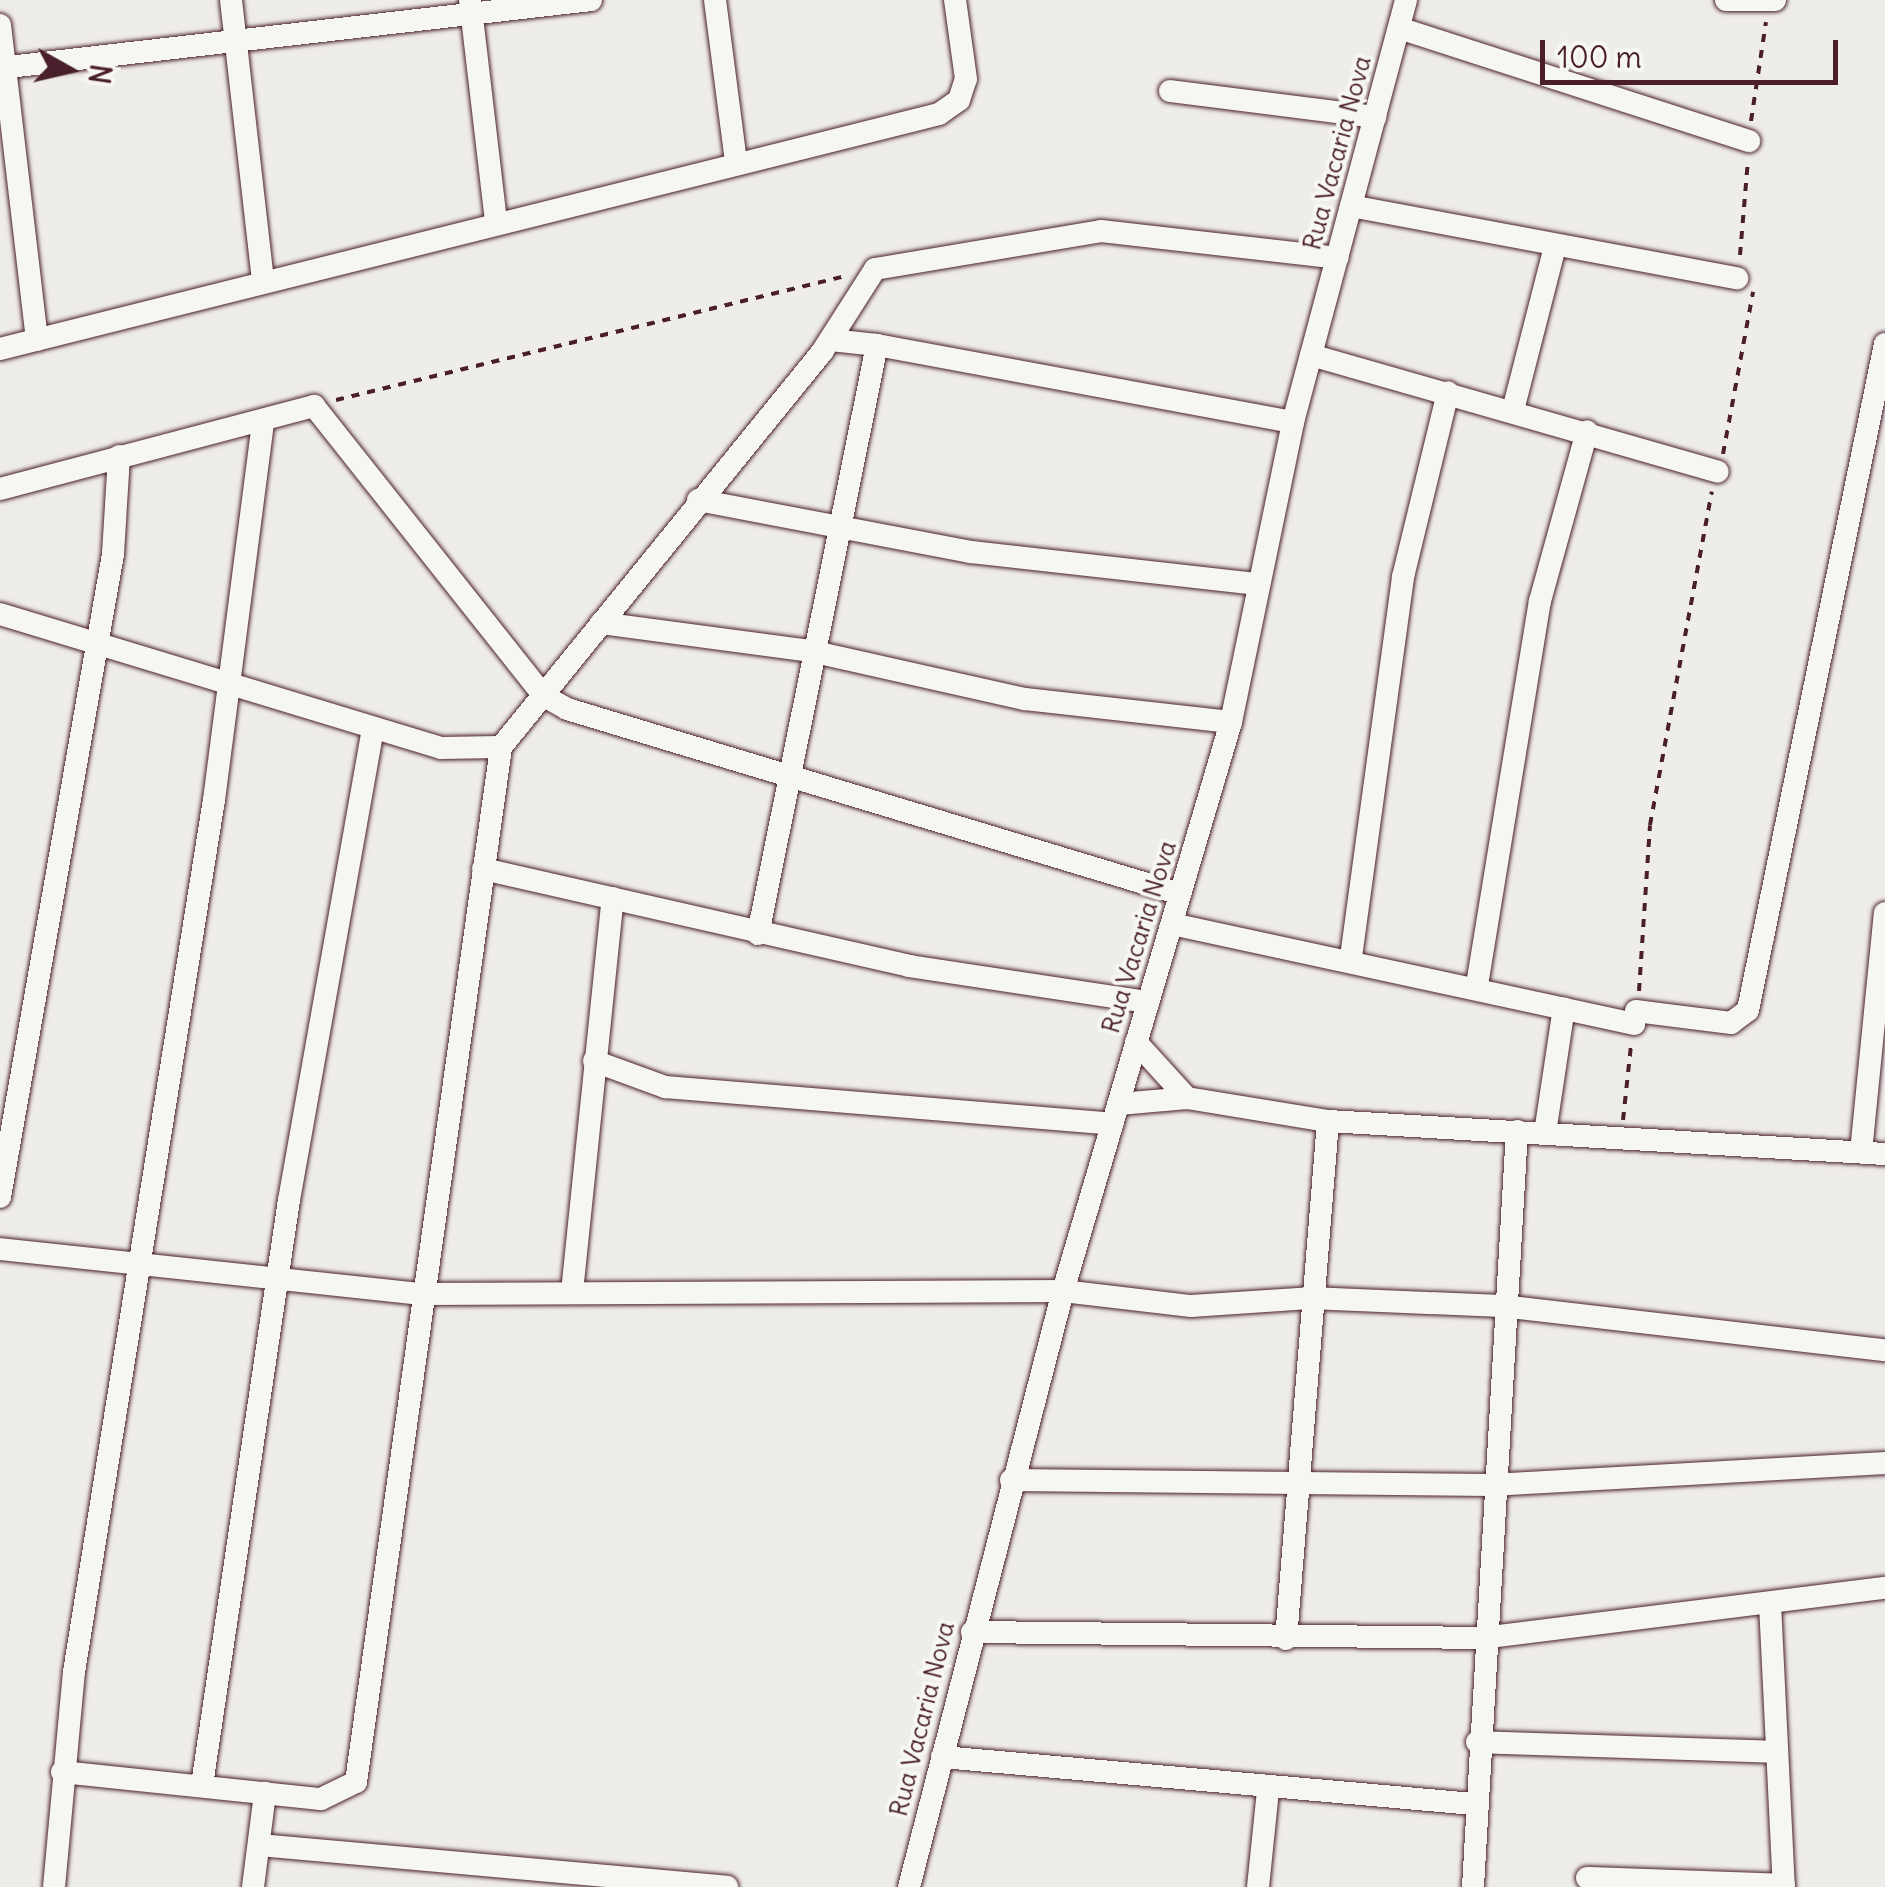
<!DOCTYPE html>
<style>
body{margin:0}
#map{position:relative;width:1885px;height:1887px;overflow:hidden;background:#efedea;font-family:Delius,sans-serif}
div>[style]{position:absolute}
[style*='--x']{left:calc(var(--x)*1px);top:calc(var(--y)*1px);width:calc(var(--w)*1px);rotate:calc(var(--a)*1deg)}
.path>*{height:4px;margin-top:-2px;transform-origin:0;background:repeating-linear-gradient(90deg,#4a1f2b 0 8px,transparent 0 16px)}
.roads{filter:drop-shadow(0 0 2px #4a1f2b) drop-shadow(0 0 2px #4a1f2b)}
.street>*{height:22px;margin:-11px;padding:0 11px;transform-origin:11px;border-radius:11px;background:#f6f6f2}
span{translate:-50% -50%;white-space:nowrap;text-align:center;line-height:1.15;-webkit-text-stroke:8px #f6f6f2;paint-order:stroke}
.street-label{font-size:25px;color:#4a1f2b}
.north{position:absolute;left:20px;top:20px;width:100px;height:100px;-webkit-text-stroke:8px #f6f6f2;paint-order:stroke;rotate:98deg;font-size:28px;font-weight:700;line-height:40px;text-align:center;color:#4a1f2b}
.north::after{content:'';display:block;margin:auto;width:35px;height:45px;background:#4a1f2b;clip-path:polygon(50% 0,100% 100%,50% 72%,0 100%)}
.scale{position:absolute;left:1540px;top:40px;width:298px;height:45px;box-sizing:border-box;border:5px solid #4a1f2b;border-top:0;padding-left:12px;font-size:30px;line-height:35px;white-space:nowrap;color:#4a1f2b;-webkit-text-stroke:8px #f6f6f2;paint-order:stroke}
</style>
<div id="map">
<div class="path">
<div style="--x:1751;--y:121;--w:100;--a:-81.4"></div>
<div style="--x:1740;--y:255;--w:95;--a:-85.2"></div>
<div style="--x:336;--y:400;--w:525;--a:-13.67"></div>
<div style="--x:1723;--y:454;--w:165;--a:-79.5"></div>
<div style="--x:1639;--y:991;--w:166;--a:-86.2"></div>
<div style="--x:1650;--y:825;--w:339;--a:-79.5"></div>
<div style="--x:1623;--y:1120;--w:75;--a:-83.9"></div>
</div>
<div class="roads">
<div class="street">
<div style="--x:231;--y:0;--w:284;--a:83.5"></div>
<div style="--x:470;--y:0;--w:225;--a:83.3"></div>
<div style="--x:715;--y:0;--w:163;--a:82.6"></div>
<div style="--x:1726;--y:0;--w:49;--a:0"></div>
<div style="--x:0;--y:25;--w:317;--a:83.3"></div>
<div style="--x:1399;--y:28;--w:368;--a:17.9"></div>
<div style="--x:0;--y:68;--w:595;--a:-6.56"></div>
<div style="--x:1170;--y:91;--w:207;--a:7.2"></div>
<div style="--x:1351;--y:206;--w:393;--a:10.6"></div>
<div style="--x:831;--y:340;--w:46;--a:6.2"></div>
<div style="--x:0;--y:349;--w:968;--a:-14.05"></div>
<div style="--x:939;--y:114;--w:24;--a:-35"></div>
<div style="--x:959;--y:100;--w:22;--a:-72"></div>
<div style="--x:966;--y:79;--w:80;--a:-97.9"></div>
<div style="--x:1311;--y:355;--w:423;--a:16"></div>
<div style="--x:1513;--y:410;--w:169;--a:-75.6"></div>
<div style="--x:0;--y:489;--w:325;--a:-14.8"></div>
<div style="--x:314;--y:406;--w:370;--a:51.6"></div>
<div style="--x:544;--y:696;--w:26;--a:29"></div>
<div style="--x:567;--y:709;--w:640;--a:16.79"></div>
<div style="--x:698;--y:500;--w:278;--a:10.8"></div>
<div style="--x:971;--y:552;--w:289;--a:6.4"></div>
<div style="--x:0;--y:614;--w:461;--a:16.9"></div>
<div style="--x:441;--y:748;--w:60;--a:-1"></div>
<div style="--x:601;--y:623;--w:211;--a:7.6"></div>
<div style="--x:810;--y:651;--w:220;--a:12.6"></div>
<div style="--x:1025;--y:699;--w:207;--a:6.4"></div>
<div style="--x:483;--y:869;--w:437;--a:12.8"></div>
<div style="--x:909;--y:966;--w:242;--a:8.6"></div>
<div style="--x:1172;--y:924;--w:473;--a:12.2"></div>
<div style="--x:758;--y:934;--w:601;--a:-78.58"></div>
<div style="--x:877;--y:345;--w:423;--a:10.5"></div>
<div style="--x:1351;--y:957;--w:384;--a:-82.2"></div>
<div style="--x:1403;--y:577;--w:190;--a:-76.3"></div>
<div style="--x:1477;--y:985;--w:389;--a:-80.7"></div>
<div style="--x:1540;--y:601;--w:176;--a:-74.5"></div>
<div style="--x:1636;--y:1011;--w:96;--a:7.2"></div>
<div style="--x:1731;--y:1023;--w:21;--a:-37"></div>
<div style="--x:1748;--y:1010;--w:680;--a:-78.38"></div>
<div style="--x:1136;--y:1042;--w:76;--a:47.7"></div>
<div style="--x:594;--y:1061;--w:76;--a:20.1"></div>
<div style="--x:665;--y:1087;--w:449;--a:4.7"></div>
<div style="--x:1119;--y:1104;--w:68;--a:-5"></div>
<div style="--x:1187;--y:1098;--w:143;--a:9.3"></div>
<div style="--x:1328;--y:1121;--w:558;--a:3.39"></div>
<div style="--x:1545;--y:1133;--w:126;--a:-81.4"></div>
<div style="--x:1861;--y:1152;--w:240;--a:-84.3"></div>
<div style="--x:0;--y:1197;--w:653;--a:-80.03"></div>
<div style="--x:113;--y:554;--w:98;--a:-86.5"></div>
<div style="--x:0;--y:1249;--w:425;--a:6.1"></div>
<div style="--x:423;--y:1294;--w:640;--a:-0.27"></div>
<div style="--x:1063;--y:1291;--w:129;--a:6.7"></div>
<div style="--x:1191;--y:1306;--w:119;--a:-3.8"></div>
<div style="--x:1310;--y:1298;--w:192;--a:2.4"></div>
<div style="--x:1502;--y:1306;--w:386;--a:6.6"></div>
<div style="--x:572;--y:1292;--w:396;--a:-84.1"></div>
<div style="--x:1011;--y:1480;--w:480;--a:0.6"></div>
<div style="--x:1491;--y:1485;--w:395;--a:-3.2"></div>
<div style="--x:1770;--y:1604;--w:283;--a:87.2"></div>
<div style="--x:972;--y:1632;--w:510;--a:0.67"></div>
<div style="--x:1482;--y:1638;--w:406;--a:-7.1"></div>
<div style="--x:1286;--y:1639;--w:520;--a:-85.36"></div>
<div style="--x:1477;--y:1742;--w:300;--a:1.9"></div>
<div style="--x:942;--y:1757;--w:534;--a:5.05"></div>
<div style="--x:62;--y:1772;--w:260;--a:6"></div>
<div style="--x:321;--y:1799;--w:39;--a:-26"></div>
<div style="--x:356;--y:1782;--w:1045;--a:-82.02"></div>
<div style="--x:501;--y:747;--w:509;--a:-50.9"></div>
<div style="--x:822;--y:352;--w:98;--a:-57.4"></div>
<div style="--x:875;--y:269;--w:229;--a:-9.5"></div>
<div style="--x:1101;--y:231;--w:238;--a:6.5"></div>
<div style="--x:202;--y:1785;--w:591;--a:-81.54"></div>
<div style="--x:289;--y:1200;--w:478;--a:-79.9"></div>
<div style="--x:259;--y:1845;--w:470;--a:5.1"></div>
<div style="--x:1587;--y:1878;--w:197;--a:2"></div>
<div style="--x:54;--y:1887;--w:216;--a:-84.7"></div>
<div style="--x:74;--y:1672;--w:883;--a:-80.88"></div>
<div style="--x:214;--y:800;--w:379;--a:-82.6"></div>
<div style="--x:253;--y:1887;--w:95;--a:-82.7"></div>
<div style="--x:909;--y:1887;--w:616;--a:-75.51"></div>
<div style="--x:1063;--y:1291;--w:593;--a:-73.55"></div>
<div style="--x:1231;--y:722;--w:306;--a:-78.3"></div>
<div style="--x:1293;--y:422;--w:437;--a:-75"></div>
<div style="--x:1258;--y:1887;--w:97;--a:-84.1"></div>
<div style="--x:1473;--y:1887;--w:757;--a:-86.67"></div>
</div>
</div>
<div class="street-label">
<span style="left:1337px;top:153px;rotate:-75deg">Rua Vacaria Nova</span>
<span style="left:1139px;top:937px;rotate:-73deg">Rua Vacaria Nova</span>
<span style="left:922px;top:1719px;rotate:-76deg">Rua Vacaria Nova</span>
</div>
<div class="north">N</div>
<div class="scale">100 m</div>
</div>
